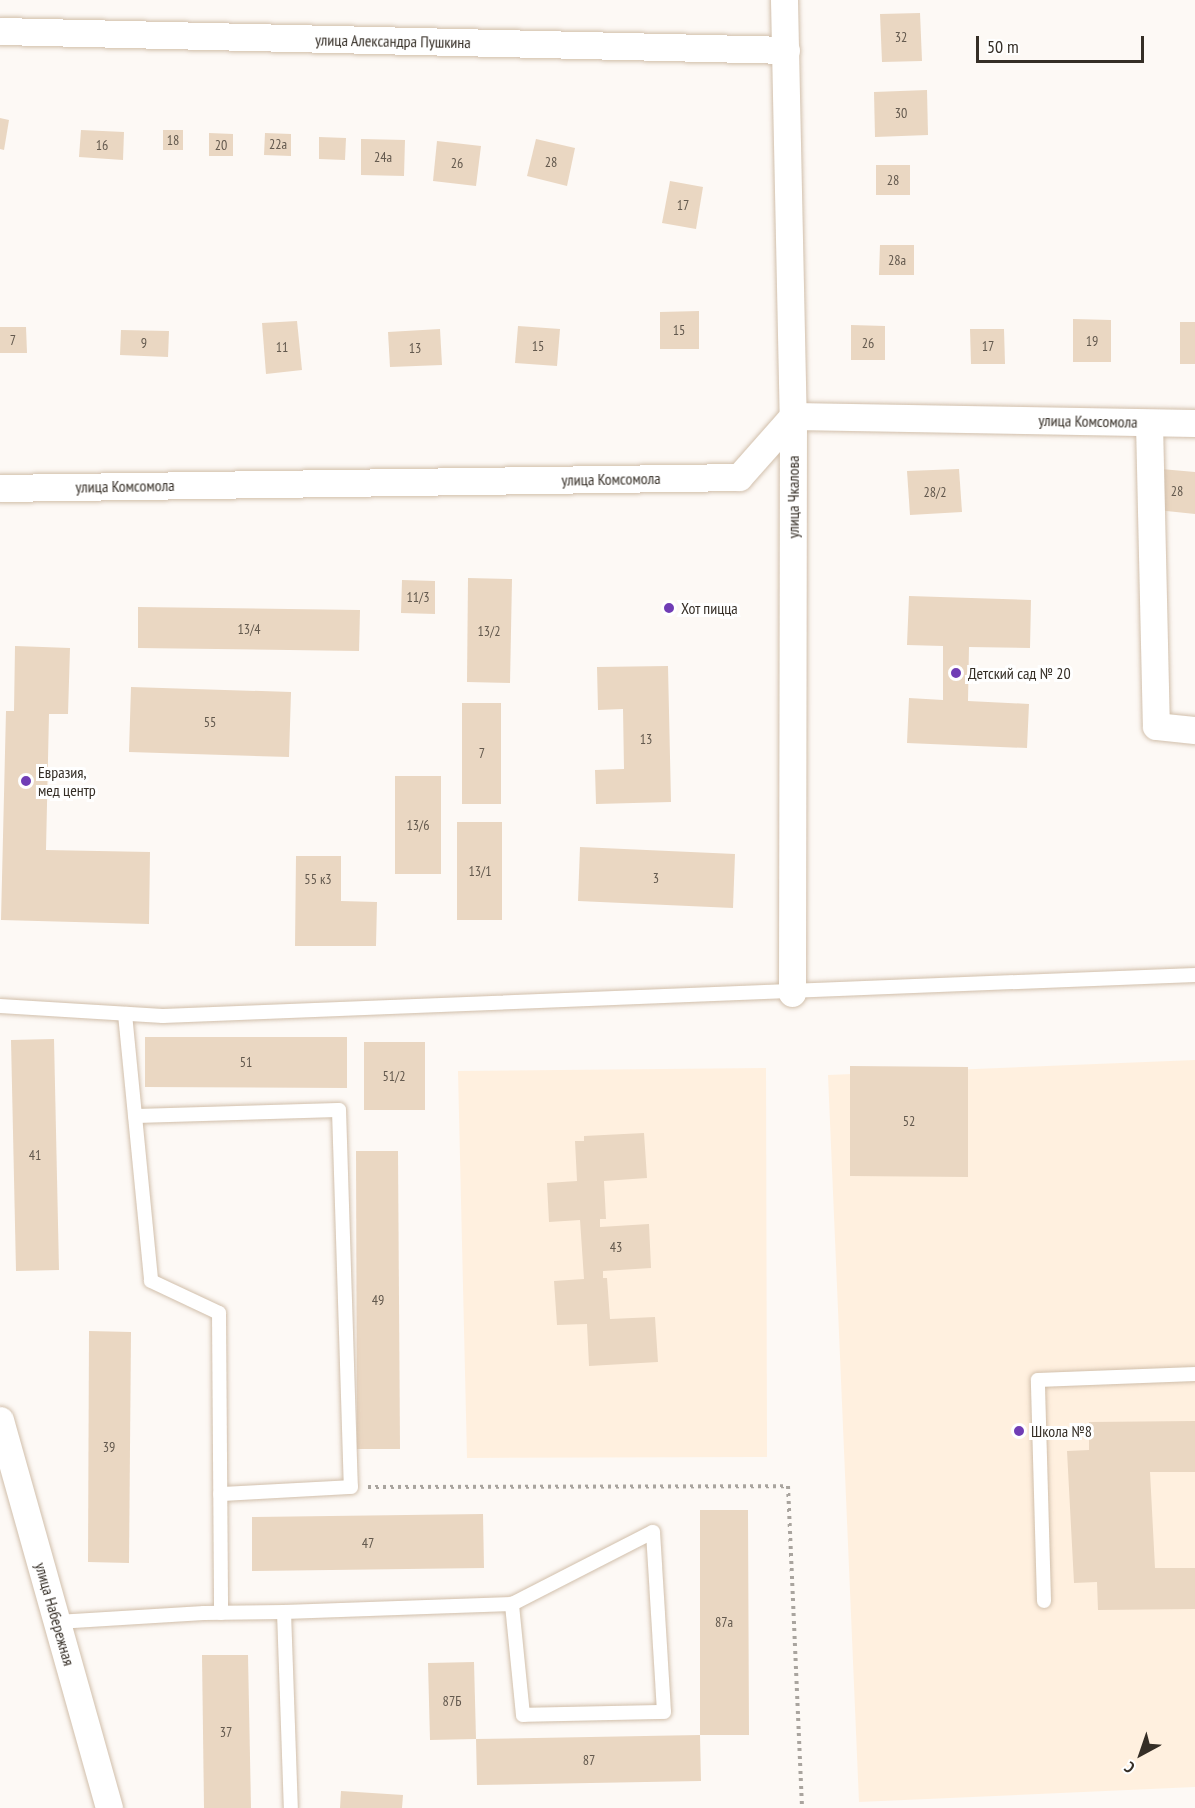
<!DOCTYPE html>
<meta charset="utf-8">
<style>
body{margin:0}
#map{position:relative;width:1195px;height:1808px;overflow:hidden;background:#fdf9f5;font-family:"PT Sans Narrow",sans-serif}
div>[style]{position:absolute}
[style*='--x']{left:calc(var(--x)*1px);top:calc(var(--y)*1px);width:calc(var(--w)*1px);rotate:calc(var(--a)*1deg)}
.built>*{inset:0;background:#fff0df}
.building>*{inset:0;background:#ead7c2}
.path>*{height:4px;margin-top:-2px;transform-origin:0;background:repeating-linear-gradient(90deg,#a9a49e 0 3px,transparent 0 7.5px)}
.roads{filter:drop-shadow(0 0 2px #d1bfab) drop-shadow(0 0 2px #d1bfab)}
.lane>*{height:14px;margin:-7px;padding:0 7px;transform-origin:7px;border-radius:7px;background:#fff}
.street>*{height:27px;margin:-13.5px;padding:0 13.5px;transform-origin:13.5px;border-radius:13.5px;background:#fff}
.dots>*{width:16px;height:16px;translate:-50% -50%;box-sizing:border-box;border:3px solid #fff;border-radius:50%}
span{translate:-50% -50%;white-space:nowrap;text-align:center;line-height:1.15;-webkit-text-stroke:6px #fff;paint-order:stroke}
.number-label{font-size:14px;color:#62584d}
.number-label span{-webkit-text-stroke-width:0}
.street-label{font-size:16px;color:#352e26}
.poi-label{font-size:16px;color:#352e26}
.left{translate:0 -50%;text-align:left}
.north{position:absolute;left:1111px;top:1724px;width:60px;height:60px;-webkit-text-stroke:4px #fff;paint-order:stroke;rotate:220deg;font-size:16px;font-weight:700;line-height:24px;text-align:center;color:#352e26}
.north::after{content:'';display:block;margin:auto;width:21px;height:27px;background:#352e26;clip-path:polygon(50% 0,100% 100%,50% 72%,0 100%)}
.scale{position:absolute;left:976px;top:36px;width:168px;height:27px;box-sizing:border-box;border:3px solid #352e26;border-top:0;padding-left:8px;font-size:18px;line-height:21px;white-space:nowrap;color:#352e26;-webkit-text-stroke:4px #fff;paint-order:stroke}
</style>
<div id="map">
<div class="built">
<div style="clip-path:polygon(1195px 1060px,1195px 1787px,859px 1802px,828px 1075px)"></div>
<div style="clip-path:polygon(766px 1068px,767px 1457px,467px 1458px,458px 1071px)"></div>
</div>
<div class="building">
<div style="clip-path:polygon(920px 13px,922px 61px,882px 62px,880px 14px)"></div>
<div style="clip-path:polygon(927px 90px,928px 135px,875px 137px,874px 92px)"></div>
<div style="clip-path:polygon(0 118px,9px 120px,4px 150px,0 149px)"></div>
<div style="clip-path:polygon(81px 130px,124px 132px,123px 160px,79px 157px)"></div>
<div style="clip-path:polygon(163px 130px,183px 130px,183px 150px,163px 150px)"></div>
<div style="clip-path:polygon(209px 133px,233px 134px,233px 156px,209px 156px)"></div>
<div style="clip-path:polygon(265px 133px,291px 134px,291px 156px,264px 155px)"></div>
<div style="clip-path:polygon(319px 137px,346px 138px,345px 160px,319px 159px)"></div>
<div style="clip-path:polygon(361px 139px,405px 140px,404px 176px,361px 175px)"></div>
<div style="clip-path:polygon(536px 139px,575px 148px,567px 186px,527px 176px)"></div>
<div style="clip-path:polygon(437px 141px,481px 146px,476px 186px,433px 181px)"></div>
<div style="clip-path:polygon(876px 165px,910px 165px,910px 195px,876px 195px)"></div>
<div style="clip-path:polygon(670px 181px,703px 187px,696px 229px,662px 223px)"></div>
<div style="clip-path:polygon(880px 245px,914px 245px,914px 275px,879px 275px)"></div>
<div style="clip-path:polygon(699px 311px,699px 349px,660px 349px,660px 312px)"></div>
<div style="clip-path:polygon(1073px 319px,1111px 320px,1111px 362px,1073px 362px)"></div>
<div style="clip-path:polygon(297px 321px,302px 370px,266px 374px,262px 323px)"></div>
<div style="clip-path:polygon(1180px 322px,1195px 322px,1195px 364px,1180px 364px)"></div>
<div style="clip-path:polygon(851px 325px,885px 326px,885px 360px,851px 360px)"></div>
<div style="clip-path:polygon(518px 326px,560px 329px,557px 366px,515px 363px)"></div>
<div style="clip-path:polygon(0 327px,26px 327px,27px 353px,0 353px)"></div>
<div style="clip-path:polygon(440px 329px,442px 365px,390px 367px,388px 332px)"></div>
<div style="clip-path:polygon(970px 329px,1004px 329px,1005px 364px,971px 364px)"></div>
<div style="clip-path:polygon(121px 330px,169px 331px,168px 357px,120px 355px)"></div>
<div style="clip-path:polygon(959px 469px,962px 512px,910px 515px,907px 471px)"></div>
<div style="clip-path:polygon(1161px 469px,1195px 472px,1195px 514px,1157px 510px)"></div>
<div style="clip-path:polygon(468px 578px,512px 579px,510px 683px,467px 682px)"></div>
<div style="clip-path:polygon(402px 580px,435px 581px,435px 614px,401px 613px)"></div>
<div style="clip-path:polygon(909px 596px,1031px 600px,1030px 648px,969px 647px,968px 701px,1029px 704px,1027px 748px,907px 743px,909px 698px,943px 700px,943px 646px,907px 645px)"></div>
<div style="clip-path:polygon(138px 607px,360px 610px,359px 651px,138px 648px)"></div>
<div style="clip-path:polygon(15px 646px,70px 648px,68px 714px,49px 714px,46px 850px,150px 852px,149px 924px,1px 920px,6px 711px,14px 711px)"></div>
<div style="clip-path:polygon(668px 666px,671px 802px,596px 804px,595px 770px,624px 769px,623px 709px,598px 710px,597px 667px)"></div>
<div style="clip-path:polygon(131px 687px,291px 692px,289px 757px,129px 752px)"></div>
<div style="clip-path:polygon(462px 703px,501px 703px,501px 804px,462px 804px)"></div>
<div style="clip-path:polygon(395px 776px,441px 776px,441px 874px,395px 874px)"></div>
<div style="clip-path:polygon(457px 822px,502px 822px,502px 920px,457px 920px)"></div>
<div style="clip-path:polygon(580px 847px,735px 854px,733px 908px,578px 901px)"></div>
<div style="clip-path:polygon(296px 856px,341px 856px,341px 901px,377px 902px,376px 946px,295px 946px)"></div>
<div style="clip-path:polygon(145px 1037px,347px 1037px,347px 1088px,145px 1087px)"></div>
<div style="clip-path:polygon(54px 1039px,59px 1270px,16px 1271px,11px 1040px)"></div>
<div style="clip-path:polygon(364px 1042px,425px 1042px,425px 1110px,364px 1110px)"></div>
<div style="clip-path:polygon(850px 1066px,968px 1067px,968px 1177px,850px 1176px)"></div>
<div style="clip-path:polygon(644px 1133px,647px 1178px,604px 1181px,606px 1219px,600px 1219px,600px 1227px,649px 1224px,651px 1268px,603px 1271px,603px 1278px,607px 1278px,610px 1319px,655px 1317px,658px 1362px,589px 1366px,587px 1324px,557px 1325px,554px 1281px,584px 1279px,580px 1220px,549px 1222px,547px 1183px,577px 1181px,575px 1141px,584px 1141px,584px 1136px)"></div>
<div style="clip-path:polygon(356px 1151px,398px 1151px,400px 1449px,357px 1449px)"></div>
<div style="clip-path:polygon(89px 1331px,131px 1332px,129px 1563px,88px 1562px)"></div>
<div style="clip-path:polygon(1195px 1421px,1195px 1472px,1150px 1472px,1155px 1568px,1195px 1568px,1195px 1609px,1098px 1610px,1097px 1582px,1074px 1583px,1067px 1451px,1089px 1450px,1089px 1422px)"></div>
<div style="clip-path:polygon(700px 1510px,748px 1510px,749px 1735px,700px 1735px,701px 1781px,477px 1785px,476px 1739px,700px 1735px)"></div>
<div style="clip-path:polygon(483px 1514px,484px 1568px,252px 1571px,252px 1517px)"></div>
<div style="clip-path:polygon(202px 1655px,248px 1655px,251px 1808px,204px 1808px)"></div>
<div style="clip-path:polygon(474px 1662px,476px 1739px,430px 1740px,428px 1663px)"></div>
<div style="clip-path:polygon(341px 1791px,403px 1795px,402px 1808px,340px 1808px)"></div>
</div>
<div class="path">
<div style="--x:368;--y:1487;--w:420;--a:-0.1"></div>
<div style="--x:788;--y:1486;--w:322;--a:87.5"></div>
</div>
<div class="roads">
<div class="lane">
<div style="--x:0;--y:1006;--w:163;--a:3.5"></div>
<div style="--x:163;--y:1016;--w:1033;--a:-2.28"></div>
<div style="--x:125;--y:1014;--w:268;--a:84.4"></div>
<div style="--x:151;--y:1281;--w:75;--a:25.2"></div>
<div style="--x:219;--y:1313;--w:300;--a:89.6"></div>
<div style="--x:135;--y:1116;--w:204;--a:-1.7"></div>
<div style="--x:339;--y:1110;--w:377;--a:88.2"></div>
<div style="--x:351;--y:1487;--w:131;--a:176.9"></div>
<div style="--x:1044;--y:1601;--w:221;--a:-91.6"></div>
<div style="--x:1038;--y:1380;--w:157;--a:-2.2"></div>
<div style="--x:284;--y:1612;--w:228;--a:-2"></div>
<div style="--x:512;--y:1604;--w:158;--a:-27.1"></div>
<div style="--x:653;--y:1532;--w:180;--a:86.5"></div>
<div style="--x:664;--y:1712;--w:141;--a:178.8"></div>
<div style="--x:523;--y:1715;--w:112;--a:-95.7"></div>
<div style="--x:57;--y:1622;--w:147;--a:-3.5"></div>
<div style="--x:204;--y:1613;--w:80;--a:-0.7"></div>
<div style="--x:284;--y:1612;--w:196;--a:88"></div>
</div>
<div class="street">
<div style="--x:784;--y:0;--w:416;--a:88.8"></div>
<div style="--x:793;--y:416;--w:577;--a:90.1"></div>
<div style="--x:0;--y:31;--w:786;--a:1.38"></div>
<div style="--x:1149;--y:423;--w:303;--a:88.7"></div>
<div style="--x:1156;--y:726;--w:39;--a:6"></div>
<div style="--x:0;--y:488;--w:739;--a:-0.85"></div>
<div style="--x:739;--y:477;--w:81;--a:-48.5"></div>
<div style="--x:793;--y:416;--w:402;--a:1"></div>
<div style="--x:0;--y:1420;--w:403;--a:74.3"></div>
</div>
</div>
<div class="dots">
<div style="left:669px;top:608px;background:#703db5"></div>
<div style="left:956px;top:673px;background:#703db5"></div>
<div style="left:26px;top:781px;background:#703db5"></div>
<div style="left:1019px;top:1431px;background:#703db5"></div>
</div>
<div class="number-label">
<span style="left:901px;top:37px">32</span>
<span style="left:901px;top:113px">30</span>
<span style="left:173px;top:140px">18</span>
<span style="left:278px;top:144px">22а</span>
<span style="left:102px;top:145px">16</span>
<span style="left:221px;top:145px">20</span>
<span style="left:383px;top:157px">24а</span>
<span style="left:551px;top:162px">28</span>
<span style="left:457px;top:163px">26</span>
<span style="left:893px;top:180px">28</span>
<span style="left:683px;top:205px">17</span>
<span style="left:897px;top:260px">28а</span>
<span style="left:679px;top:330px">15</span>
<span style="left:13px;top:340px">7</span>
<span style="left:1092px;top:341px">19</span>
<span style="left:144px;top:343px">9</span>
<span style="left:868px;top:343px">26</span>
<span style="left:538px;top:346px">15</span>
<span style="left:988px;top:346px">17</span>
<span style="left:282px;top:347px">11</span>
<span style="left:415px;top:348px">13</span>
<span style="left:1177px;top:491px">28</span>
<span style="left:935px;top:492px">28/2</span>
<span style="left:418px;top:597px">11/3</span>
<span style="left:249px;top:629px">13/4</span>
<span style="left:489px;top:631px">13/2</span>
<span style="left:210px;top:722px">55</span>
<span style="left:646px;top:739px">13</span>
<span style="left:482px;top:753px">7</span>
<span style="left:418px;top:825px">13/6</span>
<span style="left:480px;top:871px">13/1</span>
<span style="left:656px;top:878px">3</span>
<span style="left:318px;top:879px">55 к3</span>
<span style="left:246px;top:1062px">51</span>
<span style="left:394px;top:1076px">51/2</span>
<span style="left:909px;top:1121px">52</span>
<span style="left:35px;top:1155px">41</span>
<span style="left:616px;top:1247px">43</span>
<span style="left:378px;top:1300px">49</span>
<span style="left:109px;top:1447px">39</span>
<span style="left:368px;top:1543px">47</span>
<span style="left:724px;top:1622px">87а</span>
<span style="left:452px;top:1701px">87Б</span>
<span style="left:226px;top:1732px">37</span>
<span style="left:589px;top:1760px">87</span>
</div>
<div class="street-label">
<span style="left:393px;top:41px;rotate:1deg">улица Александра Пушкина</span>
<span style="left:1088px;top:421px;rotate:1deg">улица Комсомола</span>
<span style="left:611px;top:479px;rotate:-1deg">улица Комсомола</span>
<span style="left:125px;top:486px;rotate:-1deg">улица Комсомола</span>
<span style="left:793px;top:497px;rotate:-90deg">улица Чкалова</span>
<span style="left:55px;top:1614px;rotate:74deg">улица Набережная</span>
</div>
<div class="poi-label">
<span class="left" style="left:681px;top:608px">Хот пицца</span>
<span class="left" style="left:968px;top:673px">Детский сад № 20</span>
<span class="left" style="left:38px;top:781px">Евразия,<br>мед центр</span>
<span class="left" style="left:1031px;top:1431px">Школа №8</span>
</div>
<div class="north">С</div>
<div class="scale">50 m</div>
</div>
